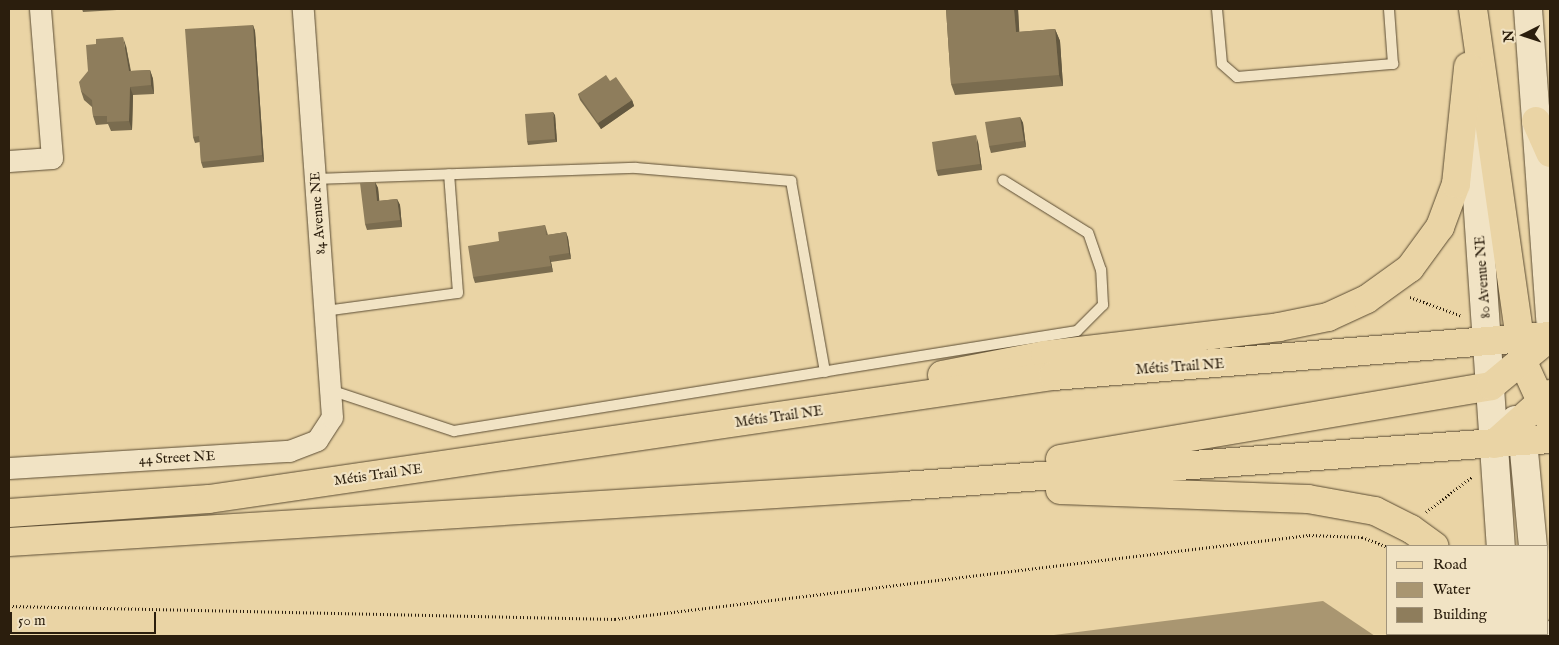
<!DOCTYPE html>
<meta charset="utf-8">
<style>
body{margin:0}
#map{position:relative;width:1559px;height:645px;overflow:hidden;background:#ead4a5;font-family:"IM FELL English",serif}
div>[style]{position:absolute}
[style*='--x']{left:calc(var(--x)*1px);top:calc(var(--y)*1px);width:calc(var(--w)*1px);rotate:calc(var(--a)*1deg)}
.water>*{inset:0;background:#a99671}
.path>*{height:3px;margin-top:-1.5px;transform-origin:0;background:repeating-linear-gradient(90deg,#2b1e0d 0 1px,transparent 0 3.5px)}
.roads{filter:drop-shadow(0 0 1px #5b4c33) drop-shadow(0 0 1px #5b4c33)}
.lane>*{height:10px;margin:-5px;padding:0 5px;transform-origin:5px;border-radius:5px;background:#f1e3c4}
.street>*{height:21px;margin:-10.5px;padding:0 10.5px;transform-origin:10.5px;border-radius:10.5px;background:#f1e3c4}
.secondary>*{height:28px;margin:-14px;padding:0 14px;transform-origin:14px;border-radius:14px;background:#f1e3c4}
.primary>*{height:28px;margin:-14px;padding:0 14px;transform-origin:14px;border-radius:14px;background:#ead4a5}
.wall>*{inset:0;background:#7a6c4f}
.shaded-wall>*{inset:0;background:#635840}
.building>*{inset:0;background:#8e7d5c}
span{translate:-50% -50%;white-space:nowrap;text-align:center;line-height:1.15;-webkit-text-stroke:4.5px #f1e3c4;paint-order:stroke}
.street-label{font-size:14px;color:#2b1e0d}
.frame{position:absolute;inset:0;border:10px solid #2b1e0d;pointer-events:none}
.legend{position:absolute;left:1386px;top:545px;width:162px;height:90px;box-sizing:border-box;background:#f1e3c4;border:1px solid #a2947b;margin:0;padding:6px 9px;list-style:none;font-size:15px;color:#2b1e0d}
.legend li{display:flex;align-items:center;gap:10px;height:25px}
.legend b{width:25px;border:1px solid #a2947b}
.north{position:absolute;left:1499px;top:10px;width:50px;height:50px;-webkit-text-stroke:4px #f1e3c4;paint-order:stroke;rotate:266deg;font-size:14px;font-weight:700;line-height:20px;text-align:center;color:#2b1e0d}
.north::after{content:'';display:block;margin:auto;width:18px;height:22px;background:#2b1e0d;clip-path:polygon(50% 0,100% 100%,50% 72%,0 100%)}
.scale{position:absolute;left:10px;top:612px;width:146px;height:22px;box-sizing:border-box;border:2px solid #2b1e0d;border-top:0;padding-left:6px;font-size:15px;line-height:18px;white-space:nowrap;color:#2b1e0d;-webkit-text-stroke:4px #f1e3c4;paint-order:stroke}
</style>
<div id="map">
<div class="water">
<div style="clip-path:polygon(1323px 601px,1375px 636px,1046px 636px)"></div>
</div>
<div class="path">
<div style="--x:1410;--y:297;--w:55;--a:20.1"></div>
<div style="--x:1426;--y:512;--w:59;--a:-37.5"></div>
<div style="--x:9;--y:606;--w:606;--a:1.23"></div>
<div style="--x:615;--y:619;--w:699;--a:-6.9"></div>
<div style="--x:1309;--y:535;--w:53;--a:2.2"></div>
<div style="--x:1362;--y:537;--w:28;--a:21"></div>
<div style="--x:1460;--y:634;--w:2;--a:63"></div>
</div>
<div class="roads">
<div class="lane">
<div style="--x:1217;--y:9;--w:55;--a:84.8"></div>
<div style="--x:1222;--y:64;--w:20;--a:41"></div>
<div style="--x:1237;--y:77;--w:157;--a:-4.8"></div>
<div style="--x:1393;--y:64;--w:55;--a:-94.2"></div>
<div style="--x:315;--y:179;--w:321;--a:-2"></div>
<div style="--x:636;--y:168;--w:156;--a:4.8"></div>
<div style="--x:791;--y:181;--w:194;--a:79.9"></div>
<div style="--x:325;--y:311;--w:134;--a:-7.7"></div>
<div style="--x:458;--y:293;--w:119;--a:-94.3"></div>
<div style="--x:330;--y:390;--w:131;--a:18.3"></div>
<div style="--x:454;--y:431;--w:631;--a:-9.12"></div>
<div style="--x:1077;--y:331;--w:37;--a:-45"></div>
<div style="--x:1103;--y:305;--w:35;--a:-93"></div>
<div style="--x:1101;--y:270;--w:39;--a:-109"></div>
<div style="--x:1088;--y:233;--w:100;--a:-148.1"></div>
</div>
<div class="street">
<div style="--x:9;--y:161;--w:43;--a:-4"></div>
<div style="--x:52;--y:158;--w:149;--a:-94.6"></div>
<div style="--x:9;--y:468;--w:281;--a:-3.5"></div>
<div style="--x:289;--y:451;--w:30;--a:-21"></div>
<div style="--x:317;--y:440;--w:27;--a:-57"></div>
<div style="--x:332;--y:417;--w:409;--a:-94.1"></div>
</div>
<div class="secondary">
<div style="--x:1528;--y:9;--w:311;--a:85.9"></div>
<div style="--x:1471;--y:109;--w:438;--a:86.1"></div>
<div style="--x:1515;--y:420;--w:22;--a:69"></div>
<div style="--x:1523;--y:441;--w:105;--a:84.6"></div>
<div style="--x:1507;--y:634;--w:2;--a:63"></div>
<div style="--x:1543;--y:634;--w:2;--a:90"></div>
</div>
<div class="primary">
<div style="--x:1473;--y:9;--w:357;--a:81.9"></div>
<div style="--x:1523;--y:362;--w:65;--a:65.4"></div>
<div style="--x:1536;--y:121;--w:35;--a:66"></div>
<div style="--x:942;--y:375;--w:105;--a:-11"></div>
<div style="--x:1045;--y:355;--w:236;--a:-6.8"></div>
<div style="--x:1279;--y:327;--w:50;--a:-11.5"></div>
<div style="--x:1328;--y:317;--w:43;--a:-24.8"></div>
<div style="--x:1367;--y:299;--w:53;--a:-35.8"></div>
<div style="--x:1410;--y:268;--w:51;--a:-53.8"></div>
<div style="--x:1440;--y:227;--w:46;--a:-69.6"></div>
<div style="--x:1456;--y:184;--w:118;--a:-84.1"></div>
<div style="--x:1494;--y:444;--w:75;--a:-41.8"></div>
<div style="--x:1060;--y:459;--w:437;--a:-9.6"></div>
<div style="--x:1491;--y:386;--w:77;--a:-39.7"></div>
<div style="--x:1060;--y:490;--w:248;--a:2.1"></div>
<div style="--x:1308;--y:499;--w:68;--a:10.2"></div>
<div style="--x:1375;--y:511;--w:40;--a:26.6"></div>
<div style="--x:1411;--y:529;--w:29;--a:36"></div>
<div style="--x:9;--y:513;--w:200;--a:-4"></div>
<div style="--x:209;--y:499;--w:853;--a:-8.29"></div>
<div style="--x:1053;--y:376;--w:499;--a:-4.6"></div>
<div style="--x:9;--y:542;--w:897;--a:-3.58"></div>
<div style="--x:904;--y:486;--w:648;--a:-4.16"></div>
<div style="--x:1490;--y:634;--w:2;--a:63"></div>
</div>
</div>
<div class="wall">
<div style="clip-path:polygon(82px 9px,134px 9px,83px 12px)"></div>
<div style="clip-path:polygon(946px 9px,1018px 9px,1019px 32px,1055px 29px,1060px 41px,1063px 86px,955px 95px,951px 84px)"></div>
<div style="clip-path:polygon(253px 25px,255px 31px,264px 162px,203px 168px,201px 162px,200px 142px,195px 143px,193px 137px)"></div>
<div style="clip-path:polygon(126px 46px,131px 71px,150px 70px,153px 79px,154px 94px,133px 95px,132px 130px,111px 131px,108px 124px,96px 125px,93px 116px,92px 107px,84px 100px,81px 91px)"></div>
<div style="clip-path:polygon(610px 81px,632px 100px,634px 106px,601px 129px,580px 100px,578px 94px)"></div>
<div style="clip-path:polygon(555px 115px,557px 142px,528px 145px,527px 141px)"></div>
<div style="clip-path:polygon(1020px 117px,1023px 123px,1026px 147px,991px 153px,989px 146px)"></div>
<div style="clip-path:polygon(978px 142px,982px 170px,938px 176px,936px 170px)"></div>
<div style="clip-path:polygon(375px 182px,378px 188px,379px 201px,397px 199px,400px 205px,402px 227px,367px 230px,365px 224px)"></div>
<div style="clip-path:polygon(545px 225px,548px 235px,566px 232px,568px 238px,571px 259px,551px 262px,553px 272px,475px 283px,473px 277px,499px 241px)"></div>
</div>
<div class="shaded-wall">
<div style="clip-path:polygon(1014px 9px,1018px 9px,1020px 43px,1016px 32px)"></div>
<div style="clip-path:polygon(253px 25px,255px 31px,264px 162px,262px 155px)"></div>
<div style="clip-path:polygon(1055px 29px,1060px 41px,1063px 86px,1059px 75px)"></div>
<div style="clip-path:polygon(123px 37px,126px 46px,132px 80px,129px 71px)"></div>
<div style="clip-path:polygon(150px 70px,153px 79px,154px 94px,151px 85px)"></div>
<div style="clip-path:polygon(130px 87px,133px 95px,132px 130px,129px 121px)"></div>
<div style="clip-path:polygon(632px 100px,634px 106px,601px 129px,598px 123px)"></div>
<div style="clip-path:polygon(553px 112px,555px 115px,557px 142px,555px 139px)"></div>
<div style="clip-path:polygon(1020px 117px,1023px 123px,1026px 147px,1024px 141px)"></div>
<div style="clip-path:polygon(976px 135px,978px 142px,982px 170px,980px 164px)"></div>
<div style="clip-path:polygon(375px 182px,378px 188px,380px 207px,377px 201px)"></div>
<div style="clip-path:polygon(397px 199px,400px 205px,402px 227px,400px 220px)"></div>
<div style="clip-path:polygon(566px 232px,568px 238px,571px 259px,569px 253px)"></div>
<div style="clip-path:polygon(549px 256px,551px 262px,553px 272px,551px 266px)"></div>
</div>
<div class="building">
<div style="clip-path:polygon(946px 9px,1014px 9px,1016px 32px,1055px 29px,1059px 75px,951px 84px)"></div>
<div style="clip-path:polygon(253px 25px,262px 155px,201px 162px,199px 136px,193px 137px,185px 29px)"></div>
<div style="clip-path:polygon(123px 37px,129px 71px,150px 70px,151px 85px,130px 87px,129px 121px,107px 122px,107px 116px,93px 116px,92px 100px,81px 91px,79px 82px,88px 71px,86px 45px,96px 44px,96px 39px)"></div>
<div style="clip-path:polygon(606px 75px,610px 81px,616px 77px,632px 100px,598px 123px,578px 94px)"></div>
<div style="clip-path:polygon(553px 112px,555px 139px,527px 141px,525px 114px)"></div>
<div style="clip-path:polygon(1020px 117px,1024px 141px,989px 146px,985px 122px)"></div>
<div style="clip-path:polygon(976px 135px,980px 164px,936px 170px,932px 142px)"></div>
<div style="clip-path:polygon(375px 182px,377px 201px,397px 199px,400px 220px,365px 224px,360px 183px)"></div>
<div style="clip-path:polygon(545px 225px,546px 235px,566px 232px,569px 253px,549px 256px,551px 266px,473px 277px,468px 246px,499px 241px,498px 232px)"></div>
</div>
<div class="street-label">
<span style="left:318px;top:213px;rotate:-94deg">84 Avenue NE</span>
<span style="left:1483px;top:277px;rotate:-94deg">80 Avenue NE</span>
<span style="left:1180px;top:367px;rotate:-4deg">Métis Trail NE</span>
<span style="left:779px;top:417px;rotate:-8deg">Métis Trail NE</span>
<span style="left:177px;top:458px;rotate:-3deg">44 Street NE</span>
<span style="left:378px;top:475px;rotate:-8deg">Métis Trail NE</span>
</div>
<div class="frame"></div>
<ul class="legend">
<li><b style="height:6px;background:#ead4a5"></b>Road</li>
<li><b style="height:14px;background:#a99671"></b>Water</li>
<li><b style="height:14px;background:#8e7d5c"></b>Building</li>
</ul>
<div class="north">N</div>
<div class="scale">50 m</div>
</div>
